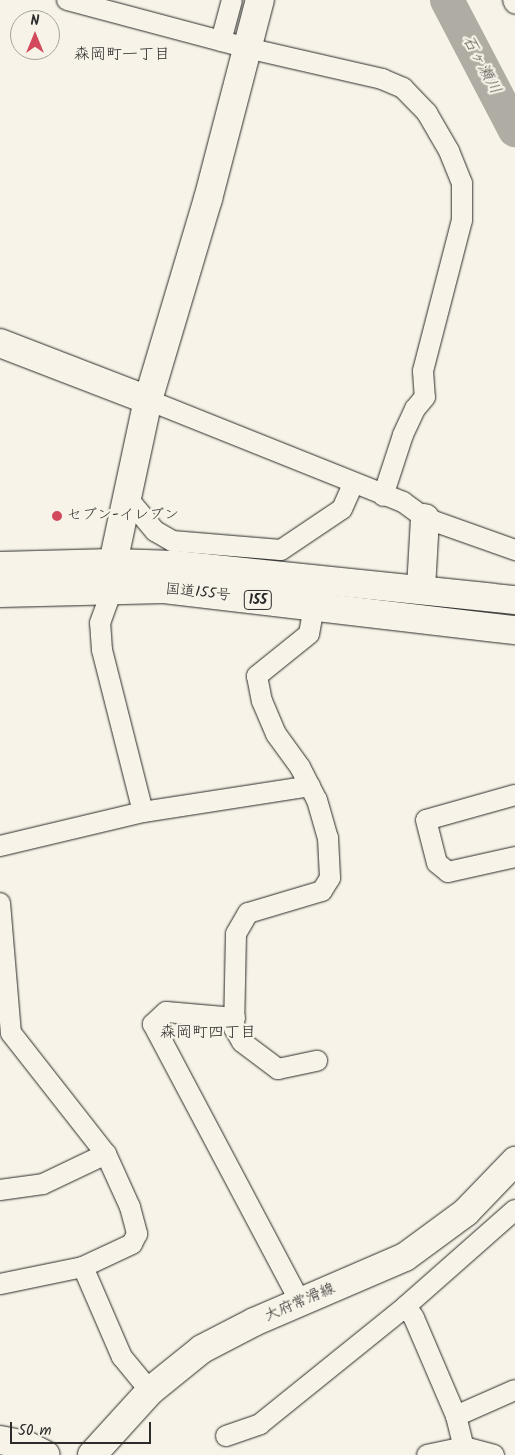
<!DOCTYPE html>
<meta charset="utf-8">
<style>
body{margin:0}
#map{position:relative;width:515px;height:1455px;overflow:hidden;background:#f7f3e8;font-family:Kalam,"Klee One",sans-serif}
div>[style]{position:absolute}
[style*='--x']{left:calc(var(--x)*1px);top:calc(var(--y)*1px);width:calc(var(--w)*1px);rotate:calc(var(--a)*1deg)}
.river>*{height:34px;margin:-17px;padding:0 17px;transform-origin:17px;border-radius:17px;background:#afaca4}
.roads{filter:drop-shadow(0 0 1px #2b2b2b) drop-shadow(0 0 1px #2b2b2b)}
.street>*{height:20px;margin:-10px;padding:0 10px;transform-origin:10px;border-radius:10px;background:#f7f3e8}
.secondary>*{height:28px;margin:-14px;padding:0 14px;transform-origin:14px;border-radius:14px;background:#f7f3e8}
.highway>*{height:28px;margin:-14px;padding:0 14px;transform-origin:14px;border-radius:14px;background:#f7f3e8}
.dots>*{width:14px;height:14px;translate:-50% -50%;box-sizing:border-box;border:2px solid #f7f3e8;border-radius:50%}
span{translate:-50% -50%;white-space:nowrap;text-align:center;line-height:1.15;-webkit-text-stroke:4.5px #f7f3e8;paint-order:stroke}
.shield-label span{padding:1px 4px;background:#f7f3e8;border:1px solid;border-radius:4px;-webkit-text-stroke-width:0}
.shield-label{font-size:14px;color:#2b2b2b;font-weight:700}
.poi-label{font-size:15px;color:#2b2b2b}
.left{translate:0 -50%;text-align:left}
.street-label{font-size:15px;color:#2b2b2b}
.neighbourhood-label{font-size:16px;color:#2b2b2b}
.water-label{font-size:16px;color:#53524f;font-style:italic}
.north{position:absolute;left:10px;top:10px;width:50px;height:50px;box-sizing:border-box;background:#f7f3e8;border:1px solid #a5a39c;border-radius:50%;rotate:0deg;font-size:14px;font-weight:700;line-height:20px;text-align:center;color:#2b2b2b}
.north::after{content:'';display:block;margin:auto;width:18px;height:22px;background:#d1495b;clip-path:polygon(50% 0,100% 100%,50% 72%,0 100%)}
.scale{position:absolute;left:10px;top:1422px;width:141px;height:22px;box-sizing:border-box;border:2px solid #2b2b2b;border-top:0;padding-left:6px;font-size:15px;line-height:18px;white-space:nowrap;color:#2b2b2b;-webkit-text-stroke:4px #f7f3e8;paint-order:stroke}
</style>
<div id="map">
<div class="river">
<div style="--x:447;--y:0;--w:147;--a:62.4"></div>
</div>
<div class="roads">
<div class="street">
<div style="--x:67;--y:0;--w:186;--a:14.9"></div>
<div style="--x:247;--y:48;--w:139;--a:12.9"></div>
<div style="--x:382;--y:79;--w:23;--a:23"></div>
<div style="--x:403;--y:88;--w:35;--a:46"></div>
<div style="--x:427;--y:113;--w:44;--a:59.9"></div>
<div style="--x:449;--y:151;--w:35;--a:68"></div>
<div style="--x:462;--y:183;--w:37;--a:90"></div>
<div style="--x:462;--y:220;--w:156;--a:104.5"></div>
<div style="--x:423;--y:371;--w:26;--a:86"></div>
<div style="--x:425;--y:397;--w:16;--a:130"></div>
<div style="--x:415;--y:409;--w:29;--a:115"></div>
<div style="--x:403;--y:435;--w:64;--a:108.2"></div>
<div style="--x:513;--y:0;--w:4;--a:63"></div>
<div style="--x:221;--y:41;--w:42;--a:-75"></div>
<div style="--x:148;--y:400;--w:275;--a:21.8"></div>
<div style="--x:403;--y:502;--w:27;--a:36"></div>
<div style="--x:425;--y:518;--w:96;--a:19.6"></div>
<div style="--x:125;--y:505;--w:9;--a:6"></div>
<div style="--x:134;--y:506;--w:33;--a:50"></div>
<div style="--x:155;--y:531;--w:20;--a:30"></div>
<div style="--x:172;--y:541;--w:109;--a:4.7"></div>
<div style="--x:281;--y:550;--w:73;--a:-33.9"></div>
<div style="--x:342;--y:509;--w:27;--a:-66"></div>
<div style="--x:314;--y:606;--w:28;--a:100"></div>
<div style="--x:309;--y:634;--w:67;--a:141.1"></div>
<div style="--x:257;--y:676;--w:25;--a:79"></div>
<div style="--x:262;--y:701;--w:36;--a:67"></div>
<div style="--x:276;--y:734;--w:41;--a:54"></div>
<div style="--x:300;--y:767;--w:37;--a:63"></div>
<div style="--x:317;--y:800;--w:40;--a:74"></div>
<div style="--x:328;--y:838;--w:40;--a:87.1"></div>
<div style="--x:330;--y:878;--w:15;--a:122"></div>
<div style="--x:322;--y:891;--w:77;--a:163.4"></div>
<div style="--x:248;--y:913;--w:24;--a:120"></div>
<div style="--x:236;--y:934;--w:94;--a:91.2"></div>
<div style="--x:234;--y:1028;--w:16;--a:60"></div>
<div style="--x:242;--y:1042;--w:45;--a:36.9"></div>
<div style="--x:278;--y:1069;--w:40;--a:-12"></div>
<div style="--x:515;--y:795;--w:92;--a:164.3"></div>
<div style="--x:426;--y:820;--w:44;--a:75.7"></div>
<div style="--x:437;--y:863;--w:14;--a:39"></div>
<div style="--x:448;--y:872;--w:69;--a:-12.6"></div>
<div style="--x:143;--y:812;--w:169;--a:-8.8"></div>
<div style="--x:0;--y:846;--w:147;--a:-13.4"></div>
<div style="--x:143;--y:812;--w:167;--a:-104.2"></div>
<div style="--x:102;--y:650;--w:27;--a:-94"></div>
<div style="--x:100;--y:623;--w:35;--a:-70"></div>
<div style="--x:0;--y:903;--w:130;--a:85.2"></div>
<div style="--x:11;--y:1033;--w:154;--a:51.9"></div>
<div style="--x:106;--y:1154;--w:58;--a:65.6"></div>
<div style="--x:130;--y:1207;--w:28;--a:75"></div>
<div style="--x:137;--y:1234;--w:11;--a:117"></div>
<div style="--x:132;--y:1244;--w:54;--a:154.9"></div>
<div style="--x:83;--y:1267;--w:85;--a:168.4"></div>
<div style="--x:235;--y:1018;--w:69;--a:-175"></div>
<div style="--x:166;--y:1012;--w:18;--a:137"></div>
<div style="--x:153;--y:1024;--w:316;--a:62.1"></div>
<div style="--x:0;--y:1190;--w:43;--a:-7.9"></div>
<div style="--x:43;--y:1184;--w:70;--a:-25.5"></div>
<div style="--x:83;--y:1267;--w:98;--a:66.6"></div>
<div style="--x:122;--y:1357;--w:44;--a:50.5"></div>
<div style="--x:406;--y:1306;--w:14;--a:56"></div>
<div style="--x:414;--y:1318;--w:107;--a:66.8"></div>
<div style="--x:456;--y:1416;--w:32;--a:76"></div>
<div style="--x:464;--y:1447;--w:31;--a:15"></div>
<div style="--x:456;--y:1416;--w:64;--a:-23.8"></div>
<div style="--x:226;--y:1436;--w:36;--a:-19"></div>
<div style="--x:260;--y:1424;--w:188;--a:-38.9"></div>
<div style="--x:406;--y:1306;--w:145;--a:-41.4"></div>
<div style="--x:427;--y:1455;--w:38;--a:-12"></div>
</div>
<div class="secondary">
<div style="--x:0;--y:343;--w:159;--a:21.1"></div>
<div style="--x:112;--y:586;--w:23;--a:-88"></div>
<div style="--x:113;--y:563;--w:167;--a:-77.9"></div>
<div style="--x:148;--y:400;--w:210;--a:-73.4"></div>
<div style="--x:208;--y:199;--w:206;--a:-75.4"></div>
<div style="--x:421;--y:588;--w:70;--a:-86.7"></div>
<div style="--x:0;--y:1440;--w:26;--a:11"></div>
<div style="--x:26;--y:1445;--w:22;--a:27"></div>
<div style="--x:92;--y:1455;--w:86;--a:-47.8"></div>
<div style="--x:150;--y:1391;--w:67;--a:-38.9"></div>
<div style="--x:202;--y:1349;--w:59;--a:-27.4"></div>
<div style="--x:254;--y:1322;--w:164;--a:-23.3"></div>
<div style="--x:405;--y:1257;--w:76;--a:-36.4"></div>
<div style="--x:466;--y:1212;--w:71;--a:-46.1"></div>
</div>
<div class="highway">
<div style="--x:0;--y:566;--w:113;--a:-1.5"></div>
<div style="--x:113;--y:563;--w:63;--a:1.8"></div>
<div style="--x:176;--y:565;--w:341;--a:5.9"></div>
<div style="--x:0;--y:593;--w:164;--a:-1.4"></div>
<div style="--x:164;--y:589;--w:353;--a:6.7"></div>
</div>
</div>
<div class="dots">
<div style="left:57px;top:516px;background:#d1495b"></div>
</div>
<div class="shield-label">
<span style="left:258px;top:600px">155</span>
</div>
<div class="poi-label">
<span class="left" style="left:67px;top:516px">セブン-イレブン</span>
</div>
<div class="street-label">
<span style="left:198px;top:593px;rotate:6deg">国道155号</span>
<span style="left:300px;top:1303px;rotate:-23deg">大府常滑線</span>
</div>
<div class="neighbourhood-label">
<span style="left:122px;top:55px">森岡町一丁目</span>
<span style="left:208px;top:1033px">森岡町四丁目</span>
</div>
<div class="water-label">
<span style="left:481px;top:65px;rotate:62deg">石ヶ瀬川</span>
</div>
<div class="north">N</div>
<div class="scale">50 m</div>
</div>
